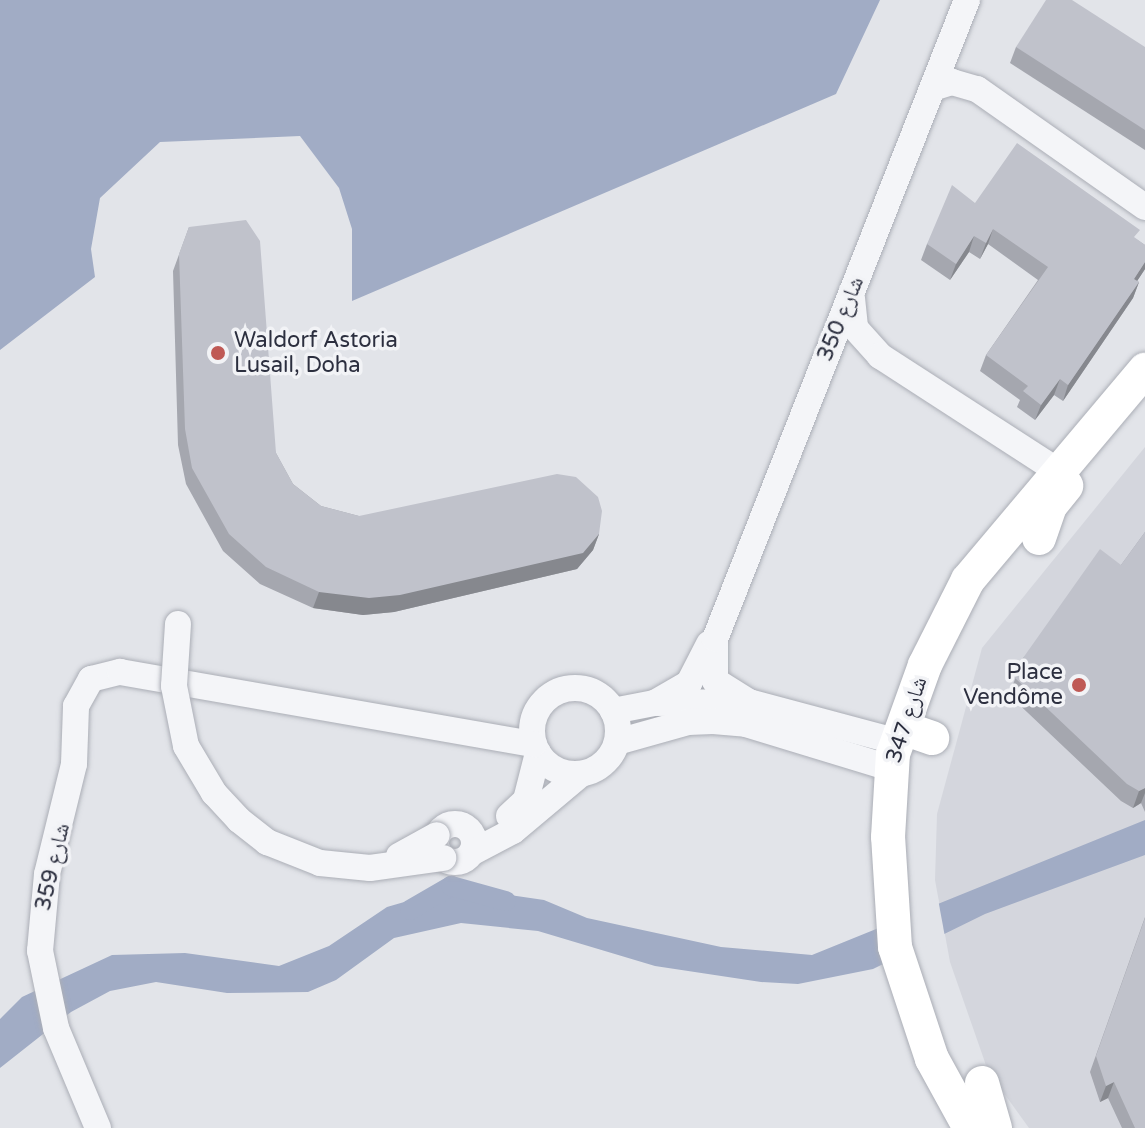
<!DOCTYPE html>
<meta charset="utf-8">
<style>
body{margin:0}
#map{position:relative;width:1145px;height:1128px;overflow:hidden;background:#e2e4e9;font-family:"Varela Round","Noto Naskh Arabic",sans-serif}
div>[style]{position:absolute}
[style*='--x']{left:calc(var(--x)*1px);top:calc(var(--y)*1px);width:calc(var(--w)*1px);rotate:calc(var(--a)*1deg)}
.built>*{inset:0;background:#d4d6dd}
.water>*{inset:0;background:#a1acc5}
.pier>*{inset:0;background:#e2e4e9}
.canal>*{height:20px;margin:-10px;padding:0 10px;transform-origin:10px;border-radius:10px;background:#a1acc5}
.roads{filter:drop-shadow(0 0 2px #abaeb6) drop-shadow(0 0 2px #abaeb6)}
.minor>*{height:26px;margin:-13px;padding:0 13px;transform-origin:13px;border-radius:13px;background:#f4f5f8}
.minor>.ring{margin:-13px;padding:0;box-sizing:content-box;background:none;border:26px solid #f4f5f8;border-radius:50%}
.major>*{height:34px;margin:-17px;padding:0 17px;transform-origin:17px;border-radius:17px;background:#fff}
.bridges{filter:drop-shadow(0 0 2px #abaeb6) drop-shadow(0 0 2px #abaeb6)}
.minor-bridge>*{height:26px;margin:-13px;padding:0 13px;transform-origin:13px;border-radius:13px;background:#f4f5f8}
.wall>*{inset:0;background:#a5a7af}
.shaded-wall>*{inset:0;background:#86888e}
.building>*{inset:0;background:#c0c2cb}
.dots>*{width:22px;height:22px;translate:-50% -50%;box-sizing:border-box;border:4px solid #f2f3f6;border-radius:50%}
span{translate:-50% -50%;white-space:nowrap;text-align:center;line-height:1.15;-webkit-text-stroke:7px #f2f3f6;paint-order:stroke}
.street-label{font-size:22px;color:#2c2f3f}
.poi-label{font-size:22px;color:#2c2f3f}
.left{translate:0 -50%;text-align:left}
.right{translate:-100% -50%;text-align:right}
</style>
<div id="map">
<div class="built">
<div style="clip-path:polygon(1145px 447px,1145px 1128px,1029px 1128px,988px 1071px,950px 962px,935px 880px,937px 814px,982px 648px)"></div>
</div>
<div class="water">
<div style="clip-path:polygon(0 0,880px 0,836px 94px,352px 301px,352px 229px,339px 188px,300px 136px,160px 142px,100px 198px,91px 249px,95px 277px,0 350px)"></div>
<div style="clip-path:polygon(1145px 820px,1145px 855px,985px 914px,873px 969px,798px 984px,761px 982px,655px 966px,538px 931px,461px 923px,394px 938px,336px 980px,308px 992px,227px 993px,156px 982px,110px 991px,71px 1012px,0 1068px,0 1019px,22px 997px,112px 955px,185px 953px,279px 966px,329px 946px,387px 907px,418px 898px,495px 893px,544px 900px,587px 918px,721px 947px,812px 955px)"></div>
</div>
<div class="pier">
<div style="clip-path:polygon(938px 899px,945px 937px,887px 965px,878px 925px)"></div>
</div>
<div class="canal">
<div style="--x:410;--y:910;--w:48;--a:-30.3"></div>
<div style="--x:451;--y:886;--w:57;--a:15.3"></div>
</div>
<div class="roads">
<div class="minor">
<div style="--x:933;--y:88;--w:20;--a:-18"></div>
<div style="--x:952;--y:82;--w:26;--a:16"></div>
<div style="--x:977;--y:89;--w:205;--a:35.1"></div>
<div style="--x:852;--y:298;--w:30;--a:84"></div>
<div style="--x:855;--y:328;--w:38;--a:48"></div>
<div style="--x:880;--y:356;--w:212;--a:32.9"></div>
<div class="ring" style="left:532px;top:688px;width:60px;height:60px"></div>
<div style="--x:658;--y:701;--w:36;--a:-30"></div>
<div style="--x:689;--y:683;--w:44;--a:-62.9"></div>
<div style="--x:749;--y:702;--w:40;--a:-148"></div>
<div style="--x:715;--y:681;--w:42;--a:-90"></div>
<div style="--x:715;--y:639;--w:687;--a:-68.48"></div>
<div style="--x:613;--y:711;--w:42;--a:-11"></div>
<div style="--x:654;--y:703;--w:95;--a:-0.6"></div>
<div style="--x:749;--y:702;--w:154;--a:15"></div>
<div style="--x:617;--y:742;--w:74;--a:-15.7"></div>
<div style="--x:688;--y:722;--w:25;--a:-2"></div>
<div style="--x:713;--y:721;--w:33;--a:5"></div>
<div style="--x:746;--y:724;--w:151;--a:17"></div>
<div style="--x:509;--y:816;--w:23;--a:-43"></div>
<div style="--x:526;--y:800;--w:49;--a:-75.7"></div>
<div class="ring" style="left:436px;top:824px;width:12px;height:12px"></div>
<div style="--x:473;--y:852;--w:45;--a:-27.7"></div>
<div style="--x:513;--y:831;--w:89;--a:-40"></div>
<div style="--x:98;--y:1128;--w:108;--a:-112.8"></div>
<div style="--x:56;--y:1028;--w:79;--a:-101.7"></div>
<div style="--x:40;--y:951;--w:77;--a:-84.8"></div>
<div style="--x:47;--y:874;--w:113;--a:-76.2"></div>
<div style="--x:74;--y:764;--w:58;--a:-88"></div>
<div style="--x:76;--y:706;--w:31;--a:-61"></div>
<div style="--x:91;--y:679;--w:30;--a:-14"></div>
<div style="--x:120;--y:672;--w:420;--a:9.9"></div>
</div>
<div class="major">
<div style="--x:1039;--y:538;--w:34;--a:-71"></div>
<div style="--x:1050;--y:506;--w:26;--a:-51"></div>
<div style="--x:903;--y:728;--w:31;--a:19"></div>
<div style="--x:982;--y:1083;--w:47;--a:73.9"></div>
<div style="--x:970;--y:1128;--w:79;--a:-118.8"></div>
<div style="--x:932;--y:1059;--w:118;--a:-108.3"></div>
<div style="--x:895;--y:947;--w:110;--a:-93.6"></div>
<div style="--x:888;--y:837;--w:83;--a:-86.6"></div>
<div style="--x:893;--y:754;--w:95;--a:-70.2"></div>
<div style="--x:925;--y:665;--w:95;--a:-63.2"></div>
<div style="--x:968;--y:580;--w:275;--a:-49.9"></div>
</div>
</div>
<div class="bridges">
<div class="minor-bridge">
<div style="--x:178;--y:624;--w:62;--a:93.7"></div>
<div style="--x:174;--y:686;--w:61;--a:78.7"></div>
<div style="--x:186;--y:746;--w:55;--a:59.2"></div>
<div style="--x:214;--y:793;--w:37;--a:47"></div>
<div style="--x:239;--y:820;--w:36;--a:38"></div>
<div style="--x:267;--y:842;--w:57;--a:21.6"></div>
<div style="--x:320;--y:863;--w:50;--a:5.7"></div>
<div style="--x:370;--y:868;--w:74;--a:-7.8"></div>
<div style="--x:399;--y:856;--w:43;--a:-28.9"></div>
</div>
</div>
<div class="wall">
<div style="clip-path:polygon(1016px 47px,1145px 47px,1145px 150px,1010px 63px)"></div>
<div style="clip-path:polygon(975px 203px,1136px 239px,1145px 245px,1145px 269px,1137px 281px,1139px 282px,1133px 298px,1063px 401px,1054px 395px,1035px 420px,1017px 407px,1020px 400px,980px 371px,986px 355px,1038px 280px,988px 244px,980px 259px,969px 252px,950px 280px,921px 260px,927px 244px)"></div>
<div style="clip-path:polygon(189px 227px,276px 453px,293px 484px,321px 506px,359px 516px,599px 534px,593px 550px,577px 569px,394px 612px,363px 615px,313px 608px,260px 584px,223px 551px,186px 484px,178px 445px,173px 271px)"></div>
<div style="clip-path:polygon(1145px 532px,1145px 812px,1141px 803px,1133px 808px,1121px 801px,1009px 695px,1023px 658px,1121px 565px)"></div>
<div style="clip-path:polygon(1145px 917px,1145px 1128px,1122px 1128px,1108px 1098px,1100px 1102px,1090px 1072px)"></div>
</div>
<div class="shaded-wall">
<div style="clip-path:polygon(993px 229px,988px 244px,980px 259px,986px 243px)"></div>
<div style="clip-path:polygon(974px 236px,969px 252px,950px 280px,956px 264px)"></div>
<div style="clip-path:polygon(1145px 262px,1145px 269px,1128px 295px,1134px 279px)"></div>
<div style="clip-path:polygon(1139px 282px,1133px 298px,1063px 401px,1068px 385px)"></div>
<div style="clip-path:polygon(1060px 379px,1054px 395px,1035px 420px,1041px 405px)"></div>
<div style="clip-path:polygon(599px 534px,593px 550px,577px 569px,394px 612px,363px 615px,313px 608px,319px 592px)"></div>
<div style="clip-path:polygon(1145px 788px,1145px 793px,1141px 803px,1133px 808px,1139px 791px)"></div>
<div style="clip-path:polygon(1114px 1082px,1108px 1098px,1100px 1102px,1106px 1086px)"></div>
</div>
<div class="building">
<div style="clip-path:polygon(1046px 0,1072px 0,1145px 47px,1145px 130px,1016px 47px)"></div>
<div style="clip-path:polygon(1017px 143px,1140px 230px,1134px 237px,1145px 245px,1145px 262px,1134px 279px,1139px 282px,1068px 385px,1060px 379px,1041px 405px,1023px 391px,1028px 386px,986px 355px,1048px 267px,993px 229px,986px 243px,974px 236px,956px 264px,927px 244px,952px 185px,975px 203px)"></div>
<div style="clip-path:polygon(246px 220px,260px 241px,276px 453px,293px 484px,321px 506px,359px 516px,557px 474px,576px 477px,598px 497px,602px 511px,599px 534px,583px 553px,400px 595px,369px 598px,319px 592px,266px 567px,229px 534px,192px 468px,185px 429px,179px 254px,189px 227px)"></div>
<div style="clip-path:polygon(1145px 532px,1145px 788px,1139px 791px,1127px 784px,1015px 678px,1023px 658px,1100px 549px,1121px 565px)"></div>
<div style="clip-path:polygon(1145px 918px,1145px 1128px,1135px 1128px,1114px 1082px,1106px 1086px,1096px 1056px)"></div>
</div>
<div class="dots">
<div style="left:218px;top:353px;background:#bf5955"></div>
<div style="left:1079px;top:685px;background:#bf5955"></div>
</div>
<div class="street-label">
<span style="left:841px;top:319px;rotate:-68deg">شارع 350</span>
<span style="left:907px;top:720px;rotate:-72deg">شارع 347</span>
<span style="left:53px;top:867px;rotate:-77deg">شارع 359</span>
</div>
<div class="poi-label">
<span class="left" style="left:234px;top:353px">Waldorf Astoria<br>Lusail, Doha</span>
<span class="right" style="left:1063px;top:685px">Place<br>Vendôme</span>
</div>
</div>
